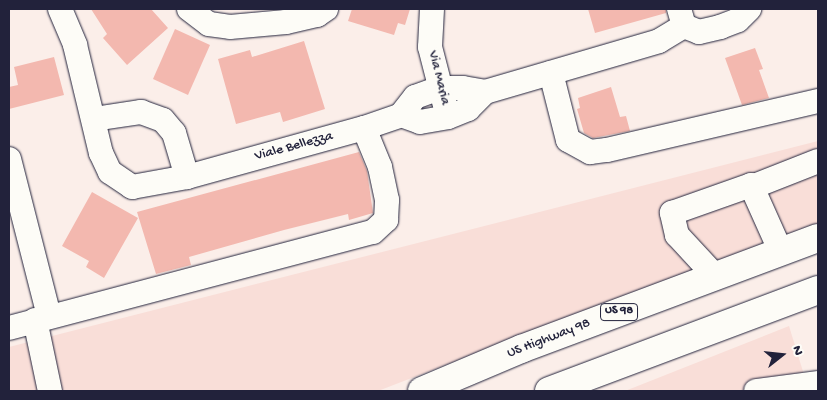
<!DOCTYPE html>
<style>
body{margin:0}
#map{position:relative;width:827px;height:400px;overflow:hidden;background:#fbeee9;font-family:"Gochi Hand",sans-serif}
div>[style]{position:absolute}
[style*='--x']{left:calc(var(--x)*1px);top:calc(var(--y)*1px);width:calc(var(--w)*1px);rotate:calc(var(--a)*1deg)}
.built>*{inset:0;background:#f9ded8}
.building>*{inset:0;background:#f3b8af}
.roads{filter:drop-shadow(0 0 1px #22223b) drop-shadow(0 0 1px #22223b)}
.minor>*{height:24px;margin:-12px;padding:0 12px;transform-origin:12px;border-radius:12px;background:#fdfcf7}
.major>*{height:28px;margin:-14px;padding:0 14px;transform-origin:14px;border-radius:14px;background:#fdfcf7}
span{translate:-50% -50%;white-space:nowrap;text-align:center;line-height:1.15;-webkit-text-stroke:5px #fdfcf7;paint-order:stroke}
.shield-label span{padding:1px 4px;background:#fdfcf7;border:1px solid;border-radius:4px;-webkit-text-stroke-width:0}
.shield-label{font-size:12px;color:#22223b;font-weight:700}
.street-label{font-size:14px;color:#22223b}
.frame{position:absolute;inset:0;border:10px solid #22223b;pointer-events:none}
.north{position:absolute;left:757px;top:330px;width:50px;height:50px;-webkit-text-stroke:4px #fdfcf7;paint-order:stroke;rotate:74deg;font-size:14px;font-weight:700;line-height:20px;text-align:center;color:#22223b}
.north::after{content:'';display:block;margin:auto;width:18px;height:22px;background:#22223b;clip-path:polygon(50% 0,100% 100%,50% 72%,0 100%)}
</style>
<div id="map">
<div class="built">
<div style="clip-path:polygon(818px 141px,818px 228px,559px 321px,378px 391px,9px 391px,9px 347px)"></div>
<div style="clip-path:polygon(789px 326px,809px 391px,625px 391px)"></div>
</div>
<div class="building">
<div style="clip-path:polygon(91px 9px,151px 9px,168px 28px,127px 65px,103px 38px,107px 34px)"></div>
<div style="clip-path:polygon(352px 9px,410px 9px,405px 25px,398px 23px,394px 35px,348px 21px)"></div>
<div style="clip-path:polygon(588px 9px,666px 9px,666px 13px,595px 33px)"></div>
<div style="clip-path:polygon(175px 29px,210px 45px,188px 95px,153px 79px)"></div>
<div style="clip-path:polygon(304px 41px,325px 109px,283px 122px,280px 112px,236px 124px,218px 59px,250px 50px,252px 57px)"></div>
<div style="clip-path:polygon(755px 48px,763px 69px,759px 70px,769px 98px,742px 105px,725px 58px)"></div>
<div style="clip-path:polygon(54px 57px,64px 95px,9px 109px,9px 87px,18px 85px,14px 67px)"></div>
<div style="clip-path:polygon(611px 87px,620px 117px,626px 116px,630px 131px,593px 138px,584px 133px,577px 109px,580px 108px,578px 98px)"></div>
<div style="clip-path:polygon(359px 152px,367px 171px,373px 213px,349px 220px,348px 214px,284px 230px,189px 257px,191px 265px,156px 274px,137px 212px)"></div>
<div style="clip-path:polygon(92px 192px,138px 218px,104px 278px,86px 267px,89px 261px,62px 246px)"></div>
</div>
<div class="roads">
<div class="minor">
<div style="--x:60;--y:9;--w:39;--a:67"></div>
<div style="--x:75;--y:45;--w:111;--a:76.5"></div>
<div style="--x:101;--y:153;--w:21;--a:65"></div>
<div style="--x:110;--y:172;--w:27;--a:34"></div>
<div style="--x:132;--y:187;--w:56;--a:-10.3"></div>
<div style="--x:187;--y:177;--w:184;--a:-15.5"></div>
<div style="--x:364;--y:128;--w:39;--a:-19"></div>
<div style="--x:401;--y:115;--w:23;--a:-52"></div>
<div style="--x:415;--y:97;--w:27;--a:-20"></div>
<div style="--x:440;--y:88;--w:23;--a:0"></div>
<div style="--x:463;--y:88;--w:22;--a:10"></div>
<div style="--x:485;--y:92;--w:181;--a:-16.3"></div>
<div style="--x:659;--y:41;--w:29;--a:-31"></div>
<div style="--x:684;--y:26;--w:18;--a:-106"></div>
<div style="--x:189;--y:9;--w:25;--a:37"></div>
<div style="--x:209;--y:24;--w:21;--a:8"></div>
<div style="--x:230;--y:27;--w:56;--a:-5.1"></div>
<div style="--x:286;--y:22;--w:32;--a:-13"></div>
<div style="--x:317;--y:15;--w:11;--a:-34"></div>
<div style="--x:432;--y:9;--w:38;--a:93"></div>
<div style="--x:430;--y:47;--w:72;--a:75.6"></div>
<div style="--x:684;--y:26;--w:16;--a:22"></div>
<div style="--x:699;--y:32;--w:22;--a:-13"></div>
<div style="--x:720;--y:27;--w:19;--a:-21"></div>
<div style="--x:738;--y:20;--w:16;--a:-45"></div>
<div style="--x:551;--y:73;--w:69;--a:75.8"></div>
<div style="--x:568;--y:140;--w:25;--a:29"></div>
<div style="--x:590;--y:152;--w:17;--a:-7"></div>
<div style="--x:607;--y:150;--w:217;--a:-13.1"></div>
<div style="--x:401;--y:115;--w:20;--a:20"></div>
<div style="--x:420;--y:122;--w:28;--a:-10"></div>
<div style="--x:448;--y:117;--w:22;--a:-22"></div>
<div style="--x:468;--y:109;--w:24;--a:-45"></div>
<div style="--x:94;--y:119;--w:48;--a:-8.5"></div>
<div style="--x:141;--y:112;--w:23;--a:20"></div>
<div style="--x:163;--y:120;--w:17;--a:50"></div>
<div style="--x:174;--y:133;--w:46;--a:73.5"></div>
<div style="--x:9;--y:159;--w:162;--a:75.7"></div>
<div style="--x:752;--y:187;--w:71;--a:-21.5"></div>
<div style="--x:715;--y:276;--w:56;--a:-132.8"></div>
<div style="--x:677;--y:235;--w:23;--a:-103"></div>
<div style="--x:672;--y:213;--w:84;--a:-19.5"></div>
<div style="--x:751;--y:185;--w:73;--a:65.9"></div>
<div style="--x:35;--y:320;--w:73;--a:78.1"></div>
<div style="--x:9;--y:328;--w:376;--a:-14.8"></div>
<div style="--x:373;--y:232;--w:18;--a:-43"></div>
<div style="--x:386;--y:220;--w:20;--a:-87"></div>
<div style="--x:387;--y:200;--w:34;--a:-102"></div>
<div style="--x:380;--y:167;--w:42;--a:-112.3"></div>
<div style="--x:756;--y:391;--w:63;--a:-7.4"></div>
</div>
<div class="major">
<div style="--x:422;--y:391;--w:108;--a:-23"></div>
<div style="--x:521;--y:349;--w:317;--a:-20.5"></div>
<div style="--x:549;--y:391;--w:287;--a:-20.6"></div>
</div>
</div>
<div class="shield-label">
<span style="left:619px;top:312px">US 98</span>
</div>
<div class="street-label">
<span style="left:438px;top:78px;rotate:76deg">Via Maria</span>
<span style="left:294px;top:147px;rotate:-15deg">Viale Bellezza</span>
<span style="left:549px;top:339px;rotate:-21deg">US Highway 98</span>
</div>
<div class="frame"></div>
<div class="north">N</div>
</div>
